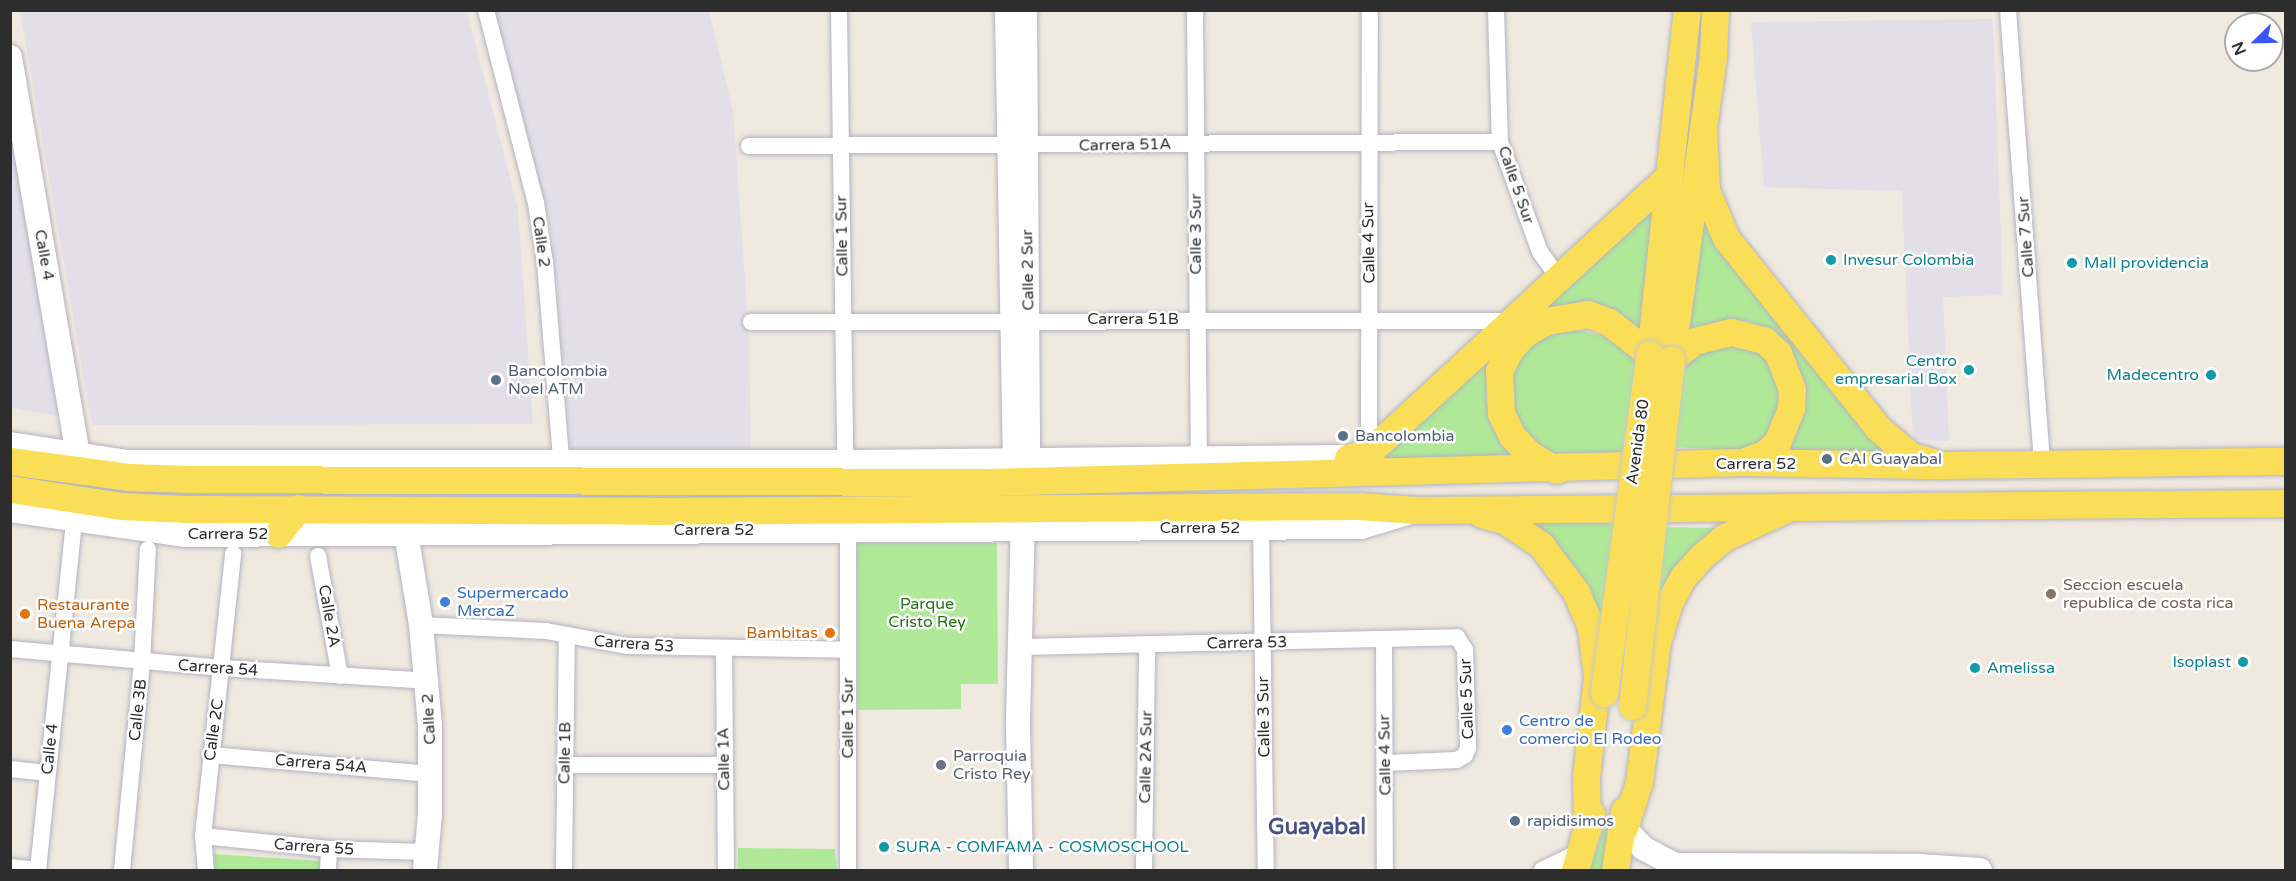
<!DOCTYPE html>
<style>
body{margin:0}
#map{position:relative;width:2296px;height:881px;overflow:hidden;background:#efe9df;font-family:"Varela Round",sans-serif}
div>[style]{position:absolute}
[style*='--x']{left:calc(var(--x)*1px);top:calc(var(--y)*1px);width:calc(var(--w)*1px);rotate:calc(var(--a)*1deg)}
.industrial>*{inset:0;background:#e2dfe8}
.green>*{inset:0;background:#afe998}
.roads{filter:drop-shadow(0 0 2px #b3b4c1) drop-shadow(0 0 2px #b3b4c1)}
.street>*{height:16px;margin:-8px;padding:0 8px;transform-origin:8px;border-radius:8px;background:#fff}
.secondary>*{height:24px;margin:-12px;padding:0 12px;transform-origin:12px;border-radius:12px;background:#fff}
.primary>*{height:27px;margin:-13.5px;padding:0 13.5px;transform-origin:13.5px;border-radius:13.5px;background:#fbde58}
.bridges{filter:drop-shadow(0 0 2px #c8c8c8) drop-shadow(0 0 2px #c8c8c8)}
.primary-bridge>*{height:27px;margin:-13.5px;padding:0 13.5px;transform-origin:13.5px;border-radius:13.5px;background:#fbde58}
.dots>*{width:16px;height:16px;translate:-50% -50%;box-sizing:border-box;border:3px solid #fff;border-radius:50%}
span{translate:-50% -50%;white-space:nowrap;text-align:center;line-height:1.15;-webkit-text-stroke:5px #fff;paint-order:stroke}
.street-label{font-size:16px;color:#2d2d2d}
.culture-label{font-size:16px;color:#0d838f}
.left{translate:0 -50%;text-align:left}
.right{translate:-100% -50%;text-align:right}
.service-label{font-size:16px;color:#4e5e75}
.education-label{font-size:16px;color:#785e54}
.shop-label{font-size:16px;color:#366cbe}
.park-label{font-size:16px;color:#237215}
.food-label{font-size:16px;color:#c56008}
.worship-label{font-size:16px;color:#5b616d}
.district-label{font-size:22px;color:#495082;font-weight:700}
.frame{position:absolute;inset:0;border:12px solid #2d2d2d;pointer-events:none}
.north{position:absolute;left:2224px;top:12px;width:60px;height:60px;box-sizing:border-box;background:#fff;border:2px solid #ababab;border-radius:50%;rotate:247deg;font-size:16px;font-weight:700;line-height:24px;text-align:center;color:#2d2d2d}
.north::after{content:'';display:block;margin:auto;width:21px;height:27px;background:#3c56ff;clip-path:polygon(50% 0,100% 100%,50% 72%,0 100%)}
</style>
<div id="map">
<div class="industrial">
<div style="clip-path:polygon(20px 11px,467px 11px,518px 209px,533px 424px,92px 425px)"></div>
<div style="clip-path:polygon(496px 11px,709px 11px,733px 111px,749px 338px,751px 452px,571px 452px,552px 233px)"></div>
<div style="clip-path:polygon(1993px 19px,2003px 295px,1943px 297px,1949px 441px,1913px 440px,1902px 191px,1764px 187px,1751px 22px)"></div>
<div style="clip-path:polygon(11px 102px,68px 418px,11px 408px)"></div>
</div>
<div class="green">
<div style="clip-path:polygon(1659px 202px,1645px 336px,1592px 307px,1489px 371px,1486px 400px,1493px 427px,1515px 460px,1376px 466px,1376px 457px)"></div>
<div style="clip-path:polygon(1699px 206px,1901px 462px,1776px 456px,1799px 425px,1805px 403px,1802px 379px,1770px 331px,1749px 321px,1721px 324px,1686px 338px)"></div>
<div style="clip-path:polygon(1578px 330px,1604px 336px,1641px 364px,1630px 453px,1537px 453px,1509px 417px,1508px 370px,1538px 338px)"></div>
<div style="clip-path:polygon(1720px 339px,1767px 356px,1778px 378px,1781px 422px,1755px 451px,1672px 447px,1681px 358px)"></div>
<div style="clip-path:polygon(1526px 520px,1620px 524px,1604px 656px)"></div>
<div style="clip-path:polygon(1660px 527px,1720px 528px,1652px 625px)"></div>
<div style="clip-path:polygon(857px 543px,997px 543px,998px 684px,961px 684px,961px 709px,858px 710px)"></div>
<div style="clip-path:polygon(1604px 828px,1615px 833px,1605px 870px,1590px 870px)"></div>
<div style="clip-path:polygon(738px 848px,835px 849px,837px 870px,738px 870px)"></div>
<div style="clip-path:polygon(213px 854px,322px 861px,322px 870px,213px 870px)"></div>
</div>
<div class="roads">
<div class="street">
<div style="--x:486;--y:10;--w:199;--a:75.5"></div>
<div style="--x:536;--y:203;--w:61;--a:81.5"></div>
<div style="--x:545;--y:263;--w:209;--a:85.3"></div>
<div style="--x:839;--y:10;--w:452;--a:89.2"></div>
<div style="--x:1195;--y:10;--w:447;--a:89.5"></div>
<div style="--x:1496;--y:10;--w:132;--a:88.3"></div>
<div style="--x:1500;--y:142;--w:117;--a:70"></div>
<div style="--x:1540;--y:252;--w:34;--a:54"></div>
<div style="--x:2008;--y:10;--w:455;--a:85.7"></div>
<div style="--x:749;--y:146;--w:751;--a:-0.31"></div>
<div style="--x:751;--y:322;--w:761;--a:-0.08"></div>
<div style="--x:1369;--y:454;--w:444;--a:-89.9"></div>
<div style="--x:1261;--y:528;--w:342;--a:89.2"></div>
<div style="--x:318;--y:556;--w:122;--a:79.6"></div>
<div style="--x:421;--y:625;--w:125;--a:2.7"></div>
<div style="--x:546;--y:631;--w:82;--a:10.5"></div>
<div style="--x:627;--y:646;--w:221;--a:1"></div>
<div style="--x:1384;--y:640;--w:230;--a:89.8"></div>
<div style="--x:1022;--y:647;--w:435;--a:-1.3"></div>
<div style="--x:1457;--y:637;--w:15;--a:58"></div>
<div style="--x:1465;--y:650;--w:98;--a:88.2"></div>
<div style="--x:1468;--y:748;--w:8;--a:113"></div>
<div style="--x:1465;--y:755;--w:9;--a:148"></div>
<div style="--x:1457;--y:760;--w:71;--a:177.6"></div>
<div style="--x:724;--y:648;--w:222;--a:89.5"></div>
<div style="--x:10;--y:649;--w:214;--a:5.1"></div>
<div style="--x:223;--y:668;--w:204;--a:3.6"></div>
<div style="--x:210;--y:755;--w:222;--a:4.9"></div>
<div style="--x:565;--y:765;--w:159;--a:0"></div>
<div style="--x:10;--y:769;--w:37;--a:6"></div>
<div style="--x:203;--y:836;--w:127;--a:5.9"></div>
<div style="--x:329;--y:849;--w:96;--a:1.8"></div>
<div style="--x:10;--y:867;--w:28;--a:6"></div>
<div style="--x:38;--y:870;--w:352;--a:-84.1"></div>
<div style="--x:122;--y:870;--w:209;--a:-84.5"></div>
<div style="--x:142;--y:662;--w:113;--a:-87"></div>
<div style="--x:206;--y:870;--w:34;--a:-95"></div>
<div style="--x:203;--y:836;--w:284;--a:-83.9"></div>
<div style="--x:328;--y:870;--w:21;--a:-87"></div>
<div style="--x:564;--y:870;--w:235;--a:-89.3"></div>
<div style="--x:848;--y:870;--w:340;--a:-90"></div>
<div style="--x:1144;--y:870;--w:226;--a:-89.2"></div>
<div style="--x:1542;--y:870;--w:43;--a:-26"></div>
</div>
<div class="secondary">
<div style="--x:1007;--y:10;--w:465;--a:89"></div>
<div style="--x:1025;--y:10;--w:466;--a:89.6"></div>
<div style="--x:10;--y:57;--w:403;--a:80.3"></div>
<div style="--x:10;--y:444;--w:119;--a:8.7"></div>
<div style="--x:128;--y:462;--w:727;--a:0"></div>
<div style="--x:855;--y:462;--w:486;--a:-0.6"></div>
<div style="--x:1341;--y:457;--w:14;--a:12"></div>
<div style="--x:1355;--y:460;--w:13;--a:45"></div>
<div style="--x:10;--y:510;--w:178;--a:8.1"></div>
<div style="--x:186;--y:535;--w:1175;--a:-0.39"></div>
<div style="--x:1361;--y:527;--w:55;--a:-16.8"></div>
<div style="--x:406;--y:533;--w:93;--a:80.7"></div>
<div style="--x:421;--y:625;--w:101;--a:84.9"></div>
<div style="--x:430;--y:726;--w:88;--a:90"></div>
<div style="--x:430;--y:814;--w:56;--a:95.1"></div>
<div style="--x:1624;--y:828;--w:28;--a:46"></div>
<div style="--x:1643;--y:848;--w:36;--a:28"></div>
<div style="--x:1675;--y:865;--w:244;--a:0.2"></div>
<div style="--x:1919;--y:866;--w:61;--a:3.8"></div>
<div style="--x:1021;--y:870;--w:149;--a:-91.2"></div>
<div style="--x:1018;--y:721;--w:208;--a:-88.6"></div>
</div>
<div class="primary">
<div style="--x:1703;--y:130;--w:60;--a:87.1"></div>
<div style="--x:1706;--y:190;--w:52;--a:67.4"></div>
<div style="--x:1726;--y:238;--w:243;--a:51.3"></div>
<div style="--x:1878;--y:428;--w:43;--a:40.3"></div>
<div style="--x:1911;--y:456;--w:20;--a:15"></div>
<div style="--x:1650;--y:354;--w:346;--a:-83.9"></div>
<div style="--x:1671;--y:359;--w:307;--a:-82.1"></div>
<div style="--x:1713;--y:55;--w:45;--a:-87.5"></div>
<div style="--x:1671;--y:359;--w:29;--a:-38"></div>
<div style="--x:1694;--y:341;--w:38;--a:-14"></div>
<div style="--x:1731;--y:332;--w:34;--a:14"></div>
<div style="--x:1764;--y:340;--w:19;--a:43"></div>
<div style="--x:1778;--y:353;--w:39;--a:69"></div>
<div style="--x:1792;--y:389;--w:19;--a:93"></div>
<div style="--x:1791;--y:408;--w:37;--a:112"></div>
<div style="--x:1777;--y:442;--w:16;--a:135"></div>
<div style="--x:1766;--y:453;--w:22;--a:159"></div>
<div style="--x:1348;--y:458;--w:22;--a:-16"></div>
<div style="--x:1369;--y:452;--w:406;--a:-42.6"></div>
<div style="--x:10;--y:461;--w:119;--a:7.7"></div>
<div style="--x:128;--y:477;--w:62;--a:1.8"></div>
<div style="--x:190;--y:479;--w:797;--a:0.22"></div>
<div style="--x:987;--y:482;--w:756;--a:-1.52"></div>
<div style="--x:1743;--y:462;--w:200;--a:0.9"></div>
<div style="--x:1943;--y:465;--w:343;--a:-0.7"></div>
<div style="--x:1556;--y:470;--w:31;--a:-149"></div>
<div style="--x:1529;--y:454;--w:25;--a:-133"></div>
<div style="--x:1512;--y:436;--w:25;--a:-116"></div>
<div style="--x:1501;--y:413;--w:42;--a:-92.7"></div>
<div style="--x:1499;--y:371;--w:22;--a:-63"></div>
<div style="--x:1509;--y:351;--w:23;--a:-49"></div>
<div style="--x:1524;--y:334;--w:26;--a:-31"></div>
<div style="--x:1546;--y:321;--w:43;--a:-9.5"></div>
<div style="--x:1588;--y:314;--w:22;--a:21"></div>
<div style="--x:1609;--y:322;--w:52;--a:38"></div>
<div style="--x:10;--y:489;--w:112;--a:8.7"></div>
<div style="--x:121;--y:506;--w:66;--a:2.6"></div>
<div style="--x:187;--y:509;--w:466;--a:0.2"></div>
<div style="--x:653;--y:511;--w:706;--a:-0.41"></div>
<div style="--x:1359;--y:506;--w:57;--a:4"></div>
<div style="--x:1416;--y:510;--w:870;--a:-0.46"></div>
<div style="--x:1481;--y:514;--w:24;--a:15"></div>
<div style="--x:1504;--y:520;--w:45;--a:34"></div>
<div style="--x:1541;--y:545;--w:59;--a:53.3"></div>
<div style="--x:1576;--y:592;--w:39;--a:67"></div>
<div style="--x:1591;--y:628;--w:49;--a:83"></div>
<div style="--x:1597;--y:677;--w:100;--a:96.3"></div>
<div style="--x:1586;--y:776;--w:54;--a:88.9"></div>
<div style="--x:278;--y:534;--w:33;--a:-52"></div>
<div style="--x:1624;--y:828;--w:48;--a:-71.9"></div>
<div style="--x:1639;--y:782;--w:141;--a:-82.7"></div>
<div style="--x:1657;--y:642;--w:39;--a:-73"></div>
<div style="--x:1668;--y:605;--w:32;--a:-62"></div>
<div style="--x:1683;--y:577;--w:28;--a:-48"></div>
<div style="--x:1702;--y:556;--w:30;--a:-40"></div>
<div style="--x:1725;--y:537;--w:65;--a:-24.6"></div>
<div style="--x:1575;--y:870;--w:59;--a:-74.3"></div>
<div style="--x:1615;--y:870;--w:60;--a:-81.3"></div>
</div>
</div>
<div class="bridges">
<div class="primary-bridge">
<div style="--x:1604;--y:693;--w:342;--a:-82.3"></div>
<div style="--x:1632;--y:706;--w:349;--a:-83.6"></div>
</div>
</div>
<div class="dots">
<div style="left:1831px;top:260px;background:#0f9aa8"></div>
<div style="left:2072px;top:263px;background:#0f9aa8"></div>
<div style="left:1969px;top:370px;background:#0f9aa8"></div>
<div style="left:2211px;top:375px;background:#0f9aa8"></div>
<div style="left:496px;top:380px;background:#5c6f8a"></div>
<div style="left:1343px;top:436px;background:#5c6f8a"></div>
<div style="left:1827px;top:459px;background:#5c6f8a"></div>
<div style="left:2051px;top:594px;background:#8d6e63"></div>
<div style="left:445px;top:602px;background:#3f7fe0"></div>
<div style="left:25px;top:614px;background:#e8710a"></div>
<div style="left:830px;top:633px;background:#e8710a"></div>
<div style="left:2243px;top:662px;background:#0f9aa8"></div>
<div style="left:1975px;top:668px;background:#0f9aa8"></div>
<div style="left:1507px;top:730px;background:#3f7fe0"></div>
<div style="left:941px;top:765px;background:#6b7280"></div>
<div style="left:1515px;top:821px;background:#5c6f8a"></div>
<div style="left:884px;top:847px;background:#0f9aa8"></div>
</div>
<div class="street-label">
<span style="left:1125px;top:145px;rotate:-1deg">Carrera 51A</span>
<span style="left:1516px;top:185px;rotate:71deg">Calle 5 Sur</span>
<span style="left:1196px;top:234px;rotate:-90deg">Calle 3 Sur</span>
<span style="left:842px;top:236px;rotate:-91deg">Calle 1 Sur</span>
<span style="left:2026px;top:237px;rotate:-94deg">Calle 7 Sur</span>
<span style="left:541px;top:242px;rotate:82deg">Calle 2</span>
<span style="left:1369px;top:243px;rotate:-91deg">Calle 4 Sur</span>
<span style="left:44px;top:255px;rotate:80deg">Calle 4</span>
<span style="left:1028px;top:270px;rotate:-91deg">Calle 2 Sur</span>
<span style="left:1133px;top:319px">Carrera 51B</span>
<span style="left:1638px;top:442px;rotate:-82deg">Avenida 80</span>
<span style="left:1756px;top:464px">Carrera 52</span>
<span style="left:1200px;top:528px">Carrera 52</span>
<span style="left:714px;top:530px">Carrera 52</span>
<span style="left:228px;top:534px">Carrera 52</span>
<span style="left:329px;top:616px;rotate:80deg">Calle 2A</span>
<span style="left:1247px;top:643px;rotate:-1deg">Carrera 53</span>
<span style="left:634px;top:644px;rotate:4deg">Carrera 53</span>
<span style="left:218px;top:668px;rotate:4deg">Carrera 54</span>
<span style="left:1467px;top:699px;rotate:-92deg">Calle 5 Sur</span>
<span style="left:138px;top:710px;rotate:-84deg">Calle 3B</span>
<span style="left:1264px;top:717px;rotate:-91deg">Calle 3 Sur</span>
<span style="left:848px;top:718px;rotate:-90deg">Calle 1 Sur</span>
<span style="left:429px;top:719px;rotate:-93deg">Calle 2</span>
<span style="left:214px;top:730px;rotate:-82deg">Calle 2C</span>
<span style="left:50px;top:749px;rotate:-84deg">Calle 4</span>
<span style="left:565px;top:753px;rotate:-89deg">Calle 1B</span>
<span style="left:1385px;top:755px;rotate:-91deg">Calle 4 Sur</span>
<span style="left:1146px;top:757px;rotate:-89deg">Calle 2A Sur</span>
<span style="left:724px;top:759px;rotate:-91deg">Calle 1A</span>
<span style="left:321px;top:764px;rotate:5deg">Carrera 54A</span>
<span style="left:314px;top:847px;rotate:4deg">Carrera 55</span>
</div>
<div class="culture-label">
<span class="left" style="left:1843px;top:260px">Invesur Colombia</span>
<span class="left" style="left:2084px;top:263px">Mall providencia</span>
<span class="right" style="left:1957px;top:370px">Centro<br>empresarial Box</span>
<span class="right" style="left:2199px;top:375px">Madecentro</span>
<span class="right" style="left:2231px;top:662px">Isoplast</span>
<span class="left" style="left:1987px;top:668px">Amelissa</span>
<span class="left" style="left:896px;top:847px">SURA - COMFAMA - COSMOSCHOOL</span>
</div>
<div class="service-label">
<span class="left" style="left:508px;top:380px">Bancolombia<br>Noel ATM</span>
<span class="left" style="left:1355px;top:436px">Bancolombia</span>
<span class="left" style="left:1839px;top:459px">CAI Guayabal</span>
<span class="left" style="left:1527px;top:821px">rapidisimos</span>
</div>
<div class="education-label">
<span class="left" style="left:2063px;top:594px">Seccion escuela<br>republica de costa rica</span>
</div>
<div class="shop-label">
<span class="left" style="left:457px;top:602px">Supermercado<br>MercaZ</span>
<span class="left" style="left:1519px;top:730px">Centro de<br>comercio El Rodeo</span>
</div>
<div class="park-label">
<span style="left:927px;top:613px">Parque<br>Cristo Rey</span>
</div>
<div class="food-label">
<span class="left" style="left:37px;top:614px">Restaurante<br>Buena Arepa</span>
<span class="right" style="left:818px;top:633px">Bambitas</span>
</div>
<div class="worship-label">
<span class="left" style="left:953px;top:765px">Parroquia<br>Cristo Rey</span>
</div>
<div class="district-label">
<span style="left:1317px;top:828px">Guayabal</span>
</div>
<div class="frame"></div>
<div class="north">N</div>
</div>
